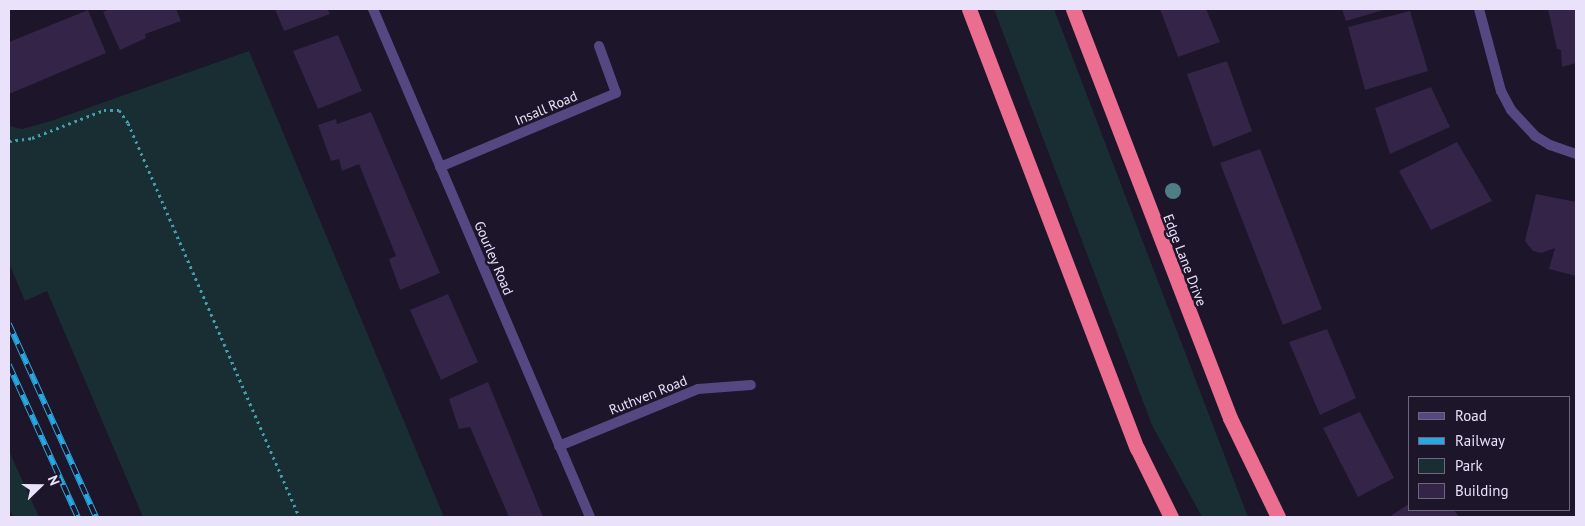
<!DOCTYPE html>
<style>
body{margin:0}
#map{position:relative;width:1585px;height:526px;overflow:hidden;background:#1d152a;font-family:"PT Sans",sans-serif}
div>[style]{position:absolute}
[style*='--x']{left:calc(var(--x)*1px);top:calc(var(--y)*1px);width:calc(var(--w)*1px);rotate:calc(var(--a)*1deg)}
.green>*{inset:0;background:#192e33}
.building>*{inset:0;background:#332448}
.path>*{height:3px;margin-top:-1.5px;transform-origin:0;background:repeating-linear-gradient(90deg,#439eae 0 2.5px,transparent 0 6.5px)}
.street>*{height:10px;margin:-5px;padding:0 5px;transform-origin:5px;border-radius:5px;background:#554782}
.highway>*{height:15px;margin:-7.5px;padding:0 7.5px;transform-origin:7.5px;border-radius:7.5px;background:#eb6d8f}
.rail>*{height:5.5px;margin-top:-2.75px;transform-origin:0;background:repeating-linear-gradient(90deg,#1d152a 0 11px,#28a8e1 0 22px);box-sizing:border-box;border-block:1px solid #28a8e1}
.trees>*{width:16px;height:16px;margin:-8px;border-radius:50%;background:#4e7d85}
span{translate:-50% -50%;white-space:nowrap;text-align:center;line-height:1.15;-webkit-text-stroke:5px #1d152a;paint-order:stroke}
.street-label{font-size:14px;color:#eae2fb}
.frame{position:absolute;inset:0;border:10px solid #eae2fb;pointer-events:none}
.legend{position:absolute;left:1408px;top:396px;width:162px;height:115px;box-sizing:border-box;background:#1d152a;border:1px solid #6f677e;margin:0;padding:6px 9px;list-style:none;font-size:15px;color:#eae2fb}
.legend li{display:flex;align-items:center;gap:10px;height:25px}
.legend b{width:25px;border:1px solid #6f677e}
.north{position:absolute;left:15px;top:461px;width:50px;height:50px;-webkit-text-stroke:4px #1d152a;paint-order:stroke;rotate:68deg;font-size:14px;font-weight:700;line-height:20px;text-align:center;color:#eae2fb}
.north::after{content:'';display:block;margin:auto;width:18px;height:22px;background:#eae2fb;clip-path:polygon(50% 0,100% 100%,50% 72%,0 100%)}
</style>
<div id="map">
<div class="green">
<div style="clip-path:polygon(994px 9px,1054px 9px,1248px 517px,1202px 517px,1152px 425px)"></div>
<div style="clip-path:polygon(249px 51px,444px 517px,143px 517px,47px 291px,25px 301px,9px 263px,9px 126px,22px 129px,51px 121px)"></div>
<div style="clip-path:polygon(9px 451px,39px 517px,13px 517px,9px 508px)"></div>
</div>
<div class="building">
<div style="clip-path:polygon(110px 9px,176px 9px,181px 21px,145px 34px,146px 38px,120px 50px,103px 12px)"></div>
<div style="clip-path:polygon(275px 9px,327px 9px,330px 14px,284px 31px)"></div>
<div style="clip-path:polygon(1160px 9px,1206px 9px,1220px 42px,1178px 57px)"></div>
<div style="clip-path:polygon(1342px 9px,1387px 9px,1346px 21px)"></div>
<div style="clip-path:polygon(1548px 9px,1576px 9px,1576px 63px,1562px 67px,1561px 50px,1557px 49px)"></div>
<div style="clip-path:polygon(88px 10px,106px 53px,9px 94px,9px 42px)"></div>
<div style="clip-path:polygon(1410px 11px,1428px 71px,1365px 90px,1348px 27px)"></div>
<div style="clip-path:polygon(338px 35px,362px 91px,318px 109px,293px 51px)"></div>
<div style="clip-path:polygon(1227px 61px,1252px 131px,1213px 147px,1187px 74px)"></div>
<div style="clip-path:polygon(1431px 87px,1450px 127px,1390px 154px,1375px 108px)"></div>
<div style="clip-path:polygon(371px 112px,440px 273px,400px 290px,389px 259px,396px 256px,359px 164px,342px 171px,339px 159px,331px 161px,318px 125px,336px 119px,337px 124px)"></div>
<div style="clip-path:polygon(1457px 142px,1492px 201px,1431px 230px,1399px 171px)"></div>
<div style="clip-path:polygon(1260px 149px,1322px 309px,1283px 325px,1220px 163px)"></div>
<div style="clip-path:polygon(1536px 194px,1576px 202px,1576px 276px,1549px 269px,1555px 248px,1541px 253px,1533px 251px,1525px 241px)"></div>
<div style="clip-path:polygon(448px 294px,478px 362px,441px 380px,410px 310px)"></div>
<div style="clip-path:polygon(1327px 329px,1356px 398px,1320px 415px,1289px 342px)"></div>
<div style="clip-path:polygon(488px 382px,543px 517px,509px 517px,470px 427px,459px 429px,449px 399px)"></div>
<div style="clip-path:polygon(1360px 412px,1394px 478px,1358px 497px,1323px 428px)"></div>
<div style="clip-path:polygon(1409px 504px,1409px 510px,1454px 510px,1459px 517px,1389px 517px)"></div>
</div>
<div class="path">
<div style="--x:9;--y:141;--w:23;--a:-7"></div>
<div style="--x:32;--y:138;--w:77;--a:-21.3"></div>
<div style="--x:104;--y:110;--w:15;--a:0"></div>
<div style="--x:119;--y:110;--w:16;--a:55"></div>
<div style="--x:128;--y:123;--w:430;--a:66.5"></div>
</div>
<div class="street">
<div style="--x:373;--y:9;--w:552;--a:66.87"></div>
<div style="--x:1479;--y:9;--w:85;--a:75"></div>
<div style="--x:1501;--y:91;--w:21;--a:62"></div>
<div style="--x:1511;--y:110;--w:35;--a:47"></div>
<div style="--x:1535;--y:136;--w:17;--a:31"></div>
<div style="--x:1550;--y:145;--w:28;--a:19"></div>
<div style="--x:440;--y:167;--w:191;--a:-22.8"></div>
<div style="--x:616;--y:93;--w:50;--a:-109.9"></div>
<div style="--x:559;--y:446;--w:150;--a:-22.3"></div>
<div style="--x:698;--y:389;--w:53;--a:-4.3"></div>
</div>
<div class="highway">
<div style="--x:969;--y:9;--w:470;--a:69.1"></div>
<div style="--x:1137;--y:448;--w:77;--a:63.8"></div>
<div style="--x:1073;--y:9;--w:438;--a:69"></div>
<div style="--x:1230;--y:418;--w:110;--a:64.1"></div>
</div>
<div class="rail">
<div style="--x:9;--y:324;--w:212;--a:65.7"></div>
<div style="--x:9;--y:365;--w:167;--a:65.6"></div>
</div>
<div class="trees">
<div style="left:1173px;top:191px"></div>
</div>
<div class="street-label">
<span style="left:546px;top:108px;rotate:-23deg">Insall Road</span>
<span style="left:494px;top:258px;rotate:67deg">Gourley Road</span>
<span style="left:1185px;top:260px;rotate:69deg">Edge Lane Drive</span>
<span style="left:648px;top:395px;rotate:-22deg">Ruthven Road</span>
</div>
<div class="frame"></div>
<ul class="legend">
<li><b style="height:6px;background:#554782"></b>Road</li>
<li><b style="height:6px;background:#28a8e1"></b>Railway</li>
<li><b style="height:14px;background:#192e33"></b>Park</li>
<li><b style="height:14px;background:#332448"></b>Building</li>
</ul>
<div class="north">N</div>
</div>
